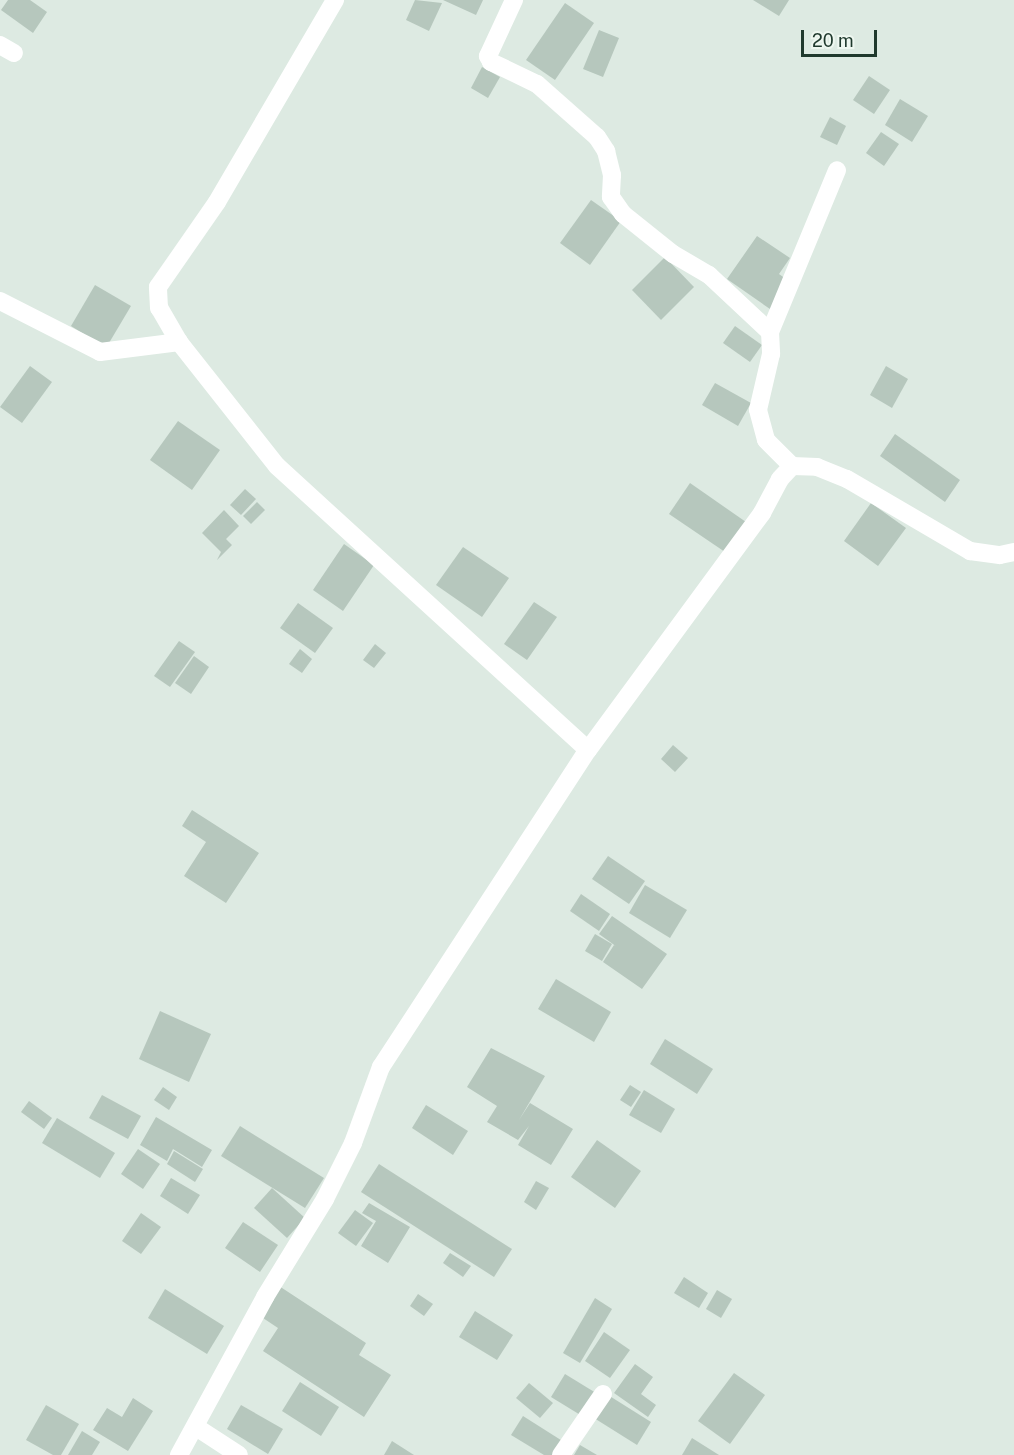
<!DOCTYPE html>
<style>
body{margin:0}
#map{position:relative;width:1014px;height:1455px;overflow:hidden;background:#ddeae2;font-family:"Public Sans",sans-serif}
div>[style]{position:absolute}
[style*='--x']{left:calc(var(--x)*1px);top:calc(var(--y)*1px);width:calc(var(--w)*1px);rotate:calc(var(--a)*1deg)}
.building>*{inset:0;background:#b6c7bd}
.minor>*{height:18px;margin:-9px;padding:0 9px;transform-origin:9px;border-radius:9px;background:#fff}
span{translate:-50% -50%;white-space:nowrap;text-align:center;line-height:1.15;-webkit-text-stroke:4.5px #eef7f0;paint-order:stroke}
.scale{position:absolute;left:801px;top:30px;width:76px;height:27px;box-sizing:border-box;border:3px solid #1f392d;border-top:0;padding-left:8px;font-size:18px;line-height:21px;white-space:nowrap;color:#1f392d;-webkit-text-stroke:4px #eef7f0;paint-order:stroke}
</style>
<div id="map">
<div class="building">
<div style="clip-path:polygon(8px 0,30px 0,47px 12px,33px 33px,1px 10px)"></div>
<div style="clip-path:polygon(415px 0,442px 3px,429px 31px,406px 20px)"></div>
<div style="clip-path:polygon(443px 0,483px 0,476px 15px)"></div>
<div style="clip-path:polygon(753px 0,789px 0,779px 16px)"></div>
<div style="clip-path:polygon(565px 3px,594px 23px,555px 80px,526px 60px)"></div>
<div style="clip-path:polygon(599px 30px,619px 38px,603px 77px,583px 69px)"></div>
<div style="clip-path:polygon(482px 67px,500px 77px,488px 98px,471px 88px)"></div>
<div style="clip-path:polygon(869px 76px,890px 90px,874px 114px,853px 100px)"></div>
<div style="clip-path:polygon(900px 99px,928px 116px,912px 142px,885px 125px)"></div>
<div style="clip-path:polygon(830px 117px,846px 126px,837px 145px,820px 137px)"></div>
<div style="clip-path:polygon(881px 132px,899px 144px,884px 166px,866px 153px)"></div>
<div style="clip-path:polygon(591px 200px,621px 221px,590px 265px,560px 243px)"></div>
<div style="clip-path:polygon(757px 236px,790px 258px,779px 274px,790px 282px,770px 309px,727px 279px)"></div>
<div style="clip-path:polygon(665px 257px,694px 287px,661px 320px,632px 290px)"></div>
<div style="clip-path:polygon(95px 285px,131px 306px,106px 348px,71px 326px)"></div>
<div style="clip-path:polygon(735px 326px,762px 345px,750px 362px,723px 343px)"></div>
<div style="clip-path:polygon(30px 366px,52px 382px,22px 423px,0 407px)"></div>
<div style="clip-path:polygon(886px 366px,908px 379px,892px 408px,870px 395px)"></div>
<div style="clip-path:polygon(715px 383px,751px 403px,738px 426px,702px 405px)"></div>
<div style="clip-path:polygon(178px 421px,220px 450px,192px 490px,150px 460px)"></div>
<div style="clip-path:polygon(895px 434px,960px 480px,945px 502px,880px 456px)"></div>
<div style="clip-path:polygon(690px 483px,746px 522px,725px 552px,669px 514px)"></div>
<div style="clip-path:polygon(245px 489px,256px 499px,241px 515px,230px 505px)"></div>
<div style="clip-path:polygon(257px 502px,265px 510px,251px 524px,243px 516px)"></div>
<div style="clip-path:polygon(871px 503px,906px 528px,878px 566px,844px 541px)"></div>
<div style="clip-path:polygon(224px 510px,239px 526px,226px 539px,232px 545px,217px 560px,221px 552px,202px 533px)"></div>
<div style="clip-path:polygon(344px 544px,374px 565px,343px 611px,313px 590px)"></div>
<div style="clip-path:polygon(463px 547px,509px 578px,482px 617px,436px 585px)"></div>
<div style="clip-path:polygon(534px 602px,557px 617px,527px 660px,504px 644px)"></div>
<div style="clip-path:polygon(298px 603px,333px 628px,315px 653px,280px 628px)"></div>
<div style="clip-path:polygon(179px 641px,195px 652px,170px 687px,154px 676px)"></div>
<div style="clip-path:polygon(375px 644px,386px 653px,374px 668px,363px 660px)"></div>
<div style="clip-path:polygon(300px 649px,312px 659px,302px 673px,289px 664px)"></div>
<div style="clip-path:polygon(194px 656px,209px 667px,191px 694px,175px 683px)"></div>
<div style="clip-path:polygon(673px 745px,688px 758px,675px 772px,661px 759px)"></div>
<div style="clip-path:polygon(192px 810px,259px 853px,226px 903px,184px 876px,206px 842px,182px 826px)"></div>
<div style="clip-path:polygon(608px 856px,645px 881px,629px 904px,592px 879px)"></div>
<div style="clip-path:polygon(645px 885px,687px 910px,670px 938px,629px 913px)"></div>
<div style="clip-path:polygon(581px 894px,610px 914px,599px 931px,570px 911px)"></div>
<div style="clip-path:polygon(612px 916px,667px 954px,642px 989px,603px 962px,614px 945px,617px 947px,599px 934px)"></div>
<div style="clip-path:polygon(595px 934px,612px 944px,602px 961px,585px 951px)"></div>
<div style="clip-path:polygon(556px 979px,611px 1012px,594px 1042px,538px 1009px)"></div>
<div style="clip-path:polygon(160px 1011px,211px 1034px,189px 1082px,139px 1059px)"></div>
<div style="clip-path:polygon(665px 1039px,713px 1069px,697px 1094px,650px 1064px)"></div>
<div style="clip-path:polygon(491px 1048px,545px 1076px,519px 1120px,530px 1103px,573px 1129px,551px 1165px,518px 1145px,529px 1126px,518px 1140px,487px 1122px,497px 1106px,467px 1087px)"></div>
<div style="clip-path:polygon(630px 1085px,641px 1092px,631px 1107px,620px 1100px)"></div>
<div style="clip-path:polygon(163px 1087px,177px 1097px,169px 1110px,154px 1100px)"></div>
<div style="clip-path:polygon(644px 1090px,675px 1109px,661px 1133px,629px 1115px)"></div>
<div style="clip-path:polygon(102px 1095px,141px 1116px,128px 1139px,89px 1118px)"></div>
<div style="clip-path:polygon(29px 1101px,52px 1118px,44px 1129px,21px 1112px)"></div>
<div style="clip-path:polygon(426px 1105px,468px 1131px,453px 1155px,412px 1128px)"></div>
<div style="clip-path:polygon(156px 1117px,212px 1150px,202px 1167px,173px 1149px,167px 1161px,140px 1145px)"></div>
<div style="clip-path:polygon(57px 1118px,115px 1153px,100px 1178px,42px 1143px)"></div>
<div style="clip-path:polygon(240px 1126px,324px 1178px,305px 1208px,221px 1156px)"></div>
<div style="clip-path:polygon(597px 1140px,641px 1171px,615px 1208px,571px 1177px)"></div>
<div style="clip-path:polygon(138px 1149px,160px 1164px,143px 1189px,121px 1174px)"></div>
<div style="clip-path:polygon(174px 1151px,203px 1169px,195px 1182px,167px 1164px)"></div>
<div style="clip-path:polygon(379px 1164px,512px 1249px,494px 1277px,361px 1192px)"></div>
<div style="clip-path:polygon(171px 1178px,200px 1195px,188px 1214px,160px 1196px)"></div>
<div style="clip-path:polygon(536px 1181px,549px 1188px,536px 1210px,524px 1202px)"></div>
<div style="clip-path:polygon(272px 1188px,305px 1218px,287px 1238px,254px 1208px)"></div>
<div style="clip-path:polygon(369px 1203px,410px 1227px,388px 1263px,361px 1246px,376px 1221px,362px 1213px)"></div>
<div style="clip-path:polygon(355px 1210px,373px 1223px,356px 1246px,338px 1233px)"></div>
<div style="clip-path:polygon(141px 1213px,161px 1227px,141px 1254px,122px 1241px)"></div>
<div style="clip-path:polygon(243px 1222px,278px 1245px,260px 1272px,225px 1248px)"></div>
<div style="clip-path:polygon(450px 1253px,471px 1266px,463px 1277px,443px 1263px)"></div>
<div style="clip-path:polygon(684px 1277px,708px 1293px,699px 1308px,674px 1293px)"></div>
<div style="clip-path:polygon(279px 1286px,366px 1343px,359px 1355px,391px 1375px,364px 1417px,263px 1351px,278px 1328px,260px 1316px)"></div>
<div style="clip-path:polygon(165px 1289px,224px 1326px,207px 1354px,148px 1318px)"></div>
<div style="clip-path:polygon(717px 1290px,732px 1299px,721px 1318px,706px 1309px)"></div>
<div style="clip-path:polygon(418px 1294px,433px 1304px,424px 1316px,410px 1306px)"></div>
<div style="clip-path:polygon(595px 1298px,612px 1309px,580px 1363px,563px 1353px)"></div>
<div style="clip-path:polygon(475px 1311px,513px 1335px,497px 1360px,459px 1337px)"></div>
<div style="clip-path:polygon(604px 1332px,630px 1350px,610px 1378px,585px 1361px)"></div>
<div style="clip-path:polygon(635px 1364px,653px 1377px,641px 1394px,656px 1405px,648px 1417px,614px 1393px)"></div>
<div style="clip-path:polygon(734px 1373px,765px 1395px,730px 1444px,698px 1421px)"></div>
<div style="clip-path:polygon(565px 1374px,596px 1393px,582px 1416px,551px 1397px)"></div>
<div style="clip-path:polygon(300px 1382px,339px 1407px,321px 1436px,282px 1411px)"></div>
<div style="clip-path:polygon(529px 1383px,553px 1403px,540px 1418px,516px 1398px)"></div>
<div style="clip-path:polygon(608px 1395px,651px 1422px,637px 1445px,594px 1418px)"></div>
<div style="clip-path:polygon(133px 1398px,153px 1411px,128px 1451px,93px 1430px,107px 1408px,122px 1417px)"></div>
<div style="clip-path:polygon(46px 1405px,79px 1424px,61px 1455px,53px 1455px,26px 1440px)"></div>
<div style="clip-path:polygon(241px 1405px,283px 1429px,268px 1454px,227px 1429px)"></div>
<div style="clip-path:polygon(523px 1416px,564px 1442px,556px 1455px,544px 1455px,511px 1435px)"></div>
<div style="clip-path:polygon(82px 1431px,100px 1442px,92px 1455px,68px 1455px)"></div>
<div style="clip-path:polygon(692px 1438px,719px 1455px,682px 1455px)"></div>
<div style="clip-path:polygon(392px 1441px,414px 1455px,384px 1455px)"></div>
<div style="clip-path:polygon(580px 1445px,597px 1455px,574px 1455px)"></div>
</div>
<div class="minor">
<div style="--x:514;--y:0;--w:62;--a:114.9"></div>
<div style="--x:488;--y:56;--w:7;--a:63"></div>
<div style="--x:491;--y:62;--w:51;--a:25.6"></div>
<div style="--x:537;--y:84;--w:80;--a:41.5"></div>
<div style="--x:597;--y:137;--w:17;--a:57"></div>
<div style="--x:606;--y:151;--w:25;--a:76"></div>
<div style="--x:612;--y:175;--w:22;--a:93"></div>
<div style="--x:611;--y:197;--w:21;--a:55"></div>
<div style="--x:623;--y:214;--w:64;--a:38.7"></div>
<div style="--x:673;--y:254;--w:42;--a:30.3"></div>
<div style="--x:709;--y:275;--w:83;--a:43.1"></div>
<div style="--x:770;--y:332;--w:22;--a:87"></div>
<div style="--x:771;--y:354;--w:57;--a:103.1"></div>
<div style="--x:758;--y:410;--w:31;--a:75"></div>
<div style="--x:766;--y:440;--w:37;--a:45"></div>
<div style="--x:0;--y:45;--w:16;--a:30"></div>
<div style="--x:0;--y:301;--w:112;--a:27"></div>
<div style="--x:100;--y:352;--w:80;--a:-7.2"></div>
<div style="--x:179;--y:342;--w:158;--a:51.7"></div>
<div style="--x:277;--y:466;--w:421;--a:42.4"></div>
<div style="--x:770;--y:332;--w:175;--a:-67.5"></div>
<div style="--x:179;--y:342;--w:39;--a:-120"></div>
<div style="--x:159;--y:308;--w:21;--a:-93"></div>
<div style="--x:158;--y:287;--w:103;--a:-55.2"></div>
<div style="--x:217;--y:202;--w:234;--a:-59.7"></div>
<div style="--x:196;--y:1427;--w:51;--a:33.1"></div>
<div style="--x:179;--y:1455;--w:180;--a:-61.4"></div>
<div style="--x:265;--y:1297;--w:115;--a:-58.5"></div>
<div style="--x:325;--y:1199;--w:63;--a:-63.4"></div>
<div style="--x:353;--y:1143;--w:81;--a:-69.8"></div>
<div style="--x:381;--y:1067;--w:379;--a:-56.9"></div>
<div style="--x:588;--y:750;--w:294;--a:-53.7"></div>
<div style="--x:762;--y:513;--w:38;--a:-62"></div>
<div style="--x:780;--y:479;--w:18;--a:-47"></div>
<div style="--x:792;--y:466;--w:25;--a:2"></div>
<div style="--x:817;--y:467;--w:32;--a:22"></div>
<div style="--x:847;--y:479;--w:143;--a:30.3"></div>
<div style="--x:970;--y:551;--w:30;--a:8"></div>
<div style="--x:1000;--y:555;--w:14;--a:-12"></div>
<div style="--x:561;--y:1455;--w:74;--a:-55.5"></div>
</div>
<div class="scale">20 m</div>
</div>
